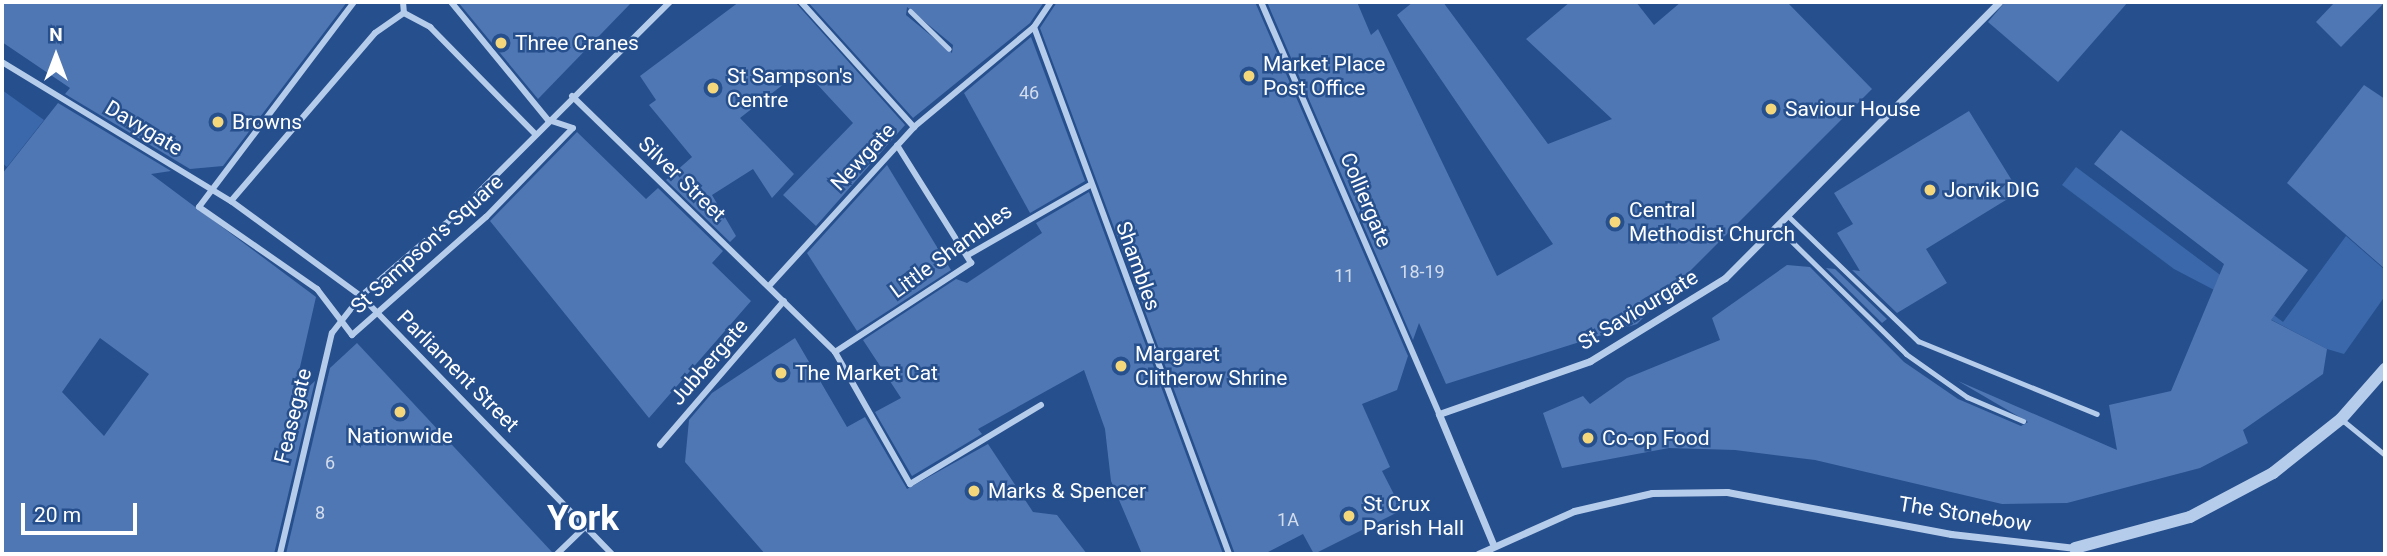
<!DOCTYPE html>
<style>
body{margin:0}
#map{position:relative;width:2387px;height:556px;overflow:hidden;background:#264f8d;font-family:Roboto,sans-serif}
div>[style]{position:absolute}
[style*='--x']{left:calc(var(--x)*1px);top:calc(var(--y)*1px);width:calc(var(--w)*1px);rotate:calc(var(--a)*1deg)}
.green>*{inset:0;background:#3b68aa}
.building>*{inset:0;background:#4f77b4}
.service>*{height:5px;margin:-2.5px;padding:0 2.5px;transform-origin:2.5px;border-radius:2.5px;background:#b6cceb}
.pedestrian>*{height:6px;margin:-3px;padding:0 3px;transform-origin:3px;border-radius:3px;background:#b6cceb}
.minor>*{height:7px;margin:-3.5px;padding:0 3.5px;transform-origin:3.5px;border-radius:3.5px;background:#b6cceb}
.tertiary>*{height:12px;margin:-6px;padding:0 6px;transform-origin:6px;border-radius:6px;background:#b6cceb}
.dots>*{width:19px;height:19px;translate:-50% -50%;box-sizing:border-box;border:4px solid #264f8d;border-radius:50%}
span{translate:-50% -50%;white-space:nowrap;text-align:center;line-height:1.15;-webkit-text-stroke:5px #264f8d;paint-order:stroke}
.number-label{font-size:18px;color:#d3ddec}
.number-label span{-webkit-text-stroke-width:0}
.poi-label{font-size:21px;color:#fff}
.left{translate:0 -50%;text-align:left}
.street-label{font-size:21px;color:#fff}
.town-label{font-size:35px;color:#fff;font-weight:700}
.frame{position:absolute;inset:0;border:4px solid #fff;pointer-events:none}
.north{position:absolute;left:21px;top:21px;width:70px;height:70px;-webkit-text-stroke:5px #264f8d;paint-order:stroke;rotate:0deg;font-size:19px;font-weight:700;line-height:28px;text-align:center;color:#fff}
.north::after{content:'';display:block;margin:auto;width:24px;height:32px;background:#fff;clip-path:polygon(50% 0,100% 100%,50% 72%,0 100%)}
.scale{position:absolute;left:21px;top:503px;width:116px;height:32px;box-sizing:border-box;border:4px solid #fff;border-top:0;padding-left:9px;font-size:21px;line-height:24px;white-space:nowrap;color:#fff;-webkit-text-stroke:5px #264f8d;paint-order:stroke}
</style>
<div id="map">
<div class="green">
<div style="clip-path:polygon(2px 90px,44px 120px,7px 167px,2px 163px)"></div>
<div style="clip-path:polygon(2076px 167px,2283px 322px,2346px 236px,2385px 270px,2385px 296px,2344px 354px,2327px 349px,2174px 269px,2062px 185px)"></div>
</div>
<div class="building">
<div style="clip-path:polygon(2px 2px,347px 2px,223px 166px,190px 169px,65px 94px,70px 88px,2px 42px)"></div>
<div style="clip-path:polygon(458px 2px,632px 2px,538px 99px)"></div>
<div style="clip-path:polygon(739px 2px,795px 2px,905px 125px,816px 226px,783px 195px,853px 123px,803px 69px,740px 118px,794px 174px,772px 198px,753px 169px,712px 195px,736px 236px,730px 242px,666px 180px,692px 157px,649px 105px,656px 100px,640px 76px)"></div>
<div style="clip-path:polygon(evenodd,808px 2px,1044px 2px,1030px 23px,913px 118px,808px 2px,907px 7px,953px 45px,952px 53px,906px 15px,907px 7px)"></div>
<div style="clip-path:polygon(1057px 2px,1255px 2px,1408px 356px,1397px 390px,1362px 404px,1390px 467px,1382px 471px,1402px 510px,1314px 554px,1303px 534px,1264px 554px,1235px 554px,1040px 28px)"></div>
<div style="clip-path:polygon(1267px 2px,1357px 2px,1371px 35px,1378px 29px,1497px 276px,1553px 244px,1397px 15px,1413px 2px,1443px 2px,1548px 144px,1612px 119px,1526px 39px,1570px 2px,1636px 2px,1654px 25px,1681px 2px,1787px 2px,1872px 89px,1637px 324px,1446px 384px,1419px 323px,1413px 340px)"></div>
<div style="clip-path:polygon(2005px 2px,2128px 2px,2058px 82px,1988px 22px)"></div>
<div style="clip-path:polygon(2335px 2px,2385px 2px,2341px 47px,2316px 22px)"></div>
<div style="clip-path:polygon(1031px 37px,1085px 181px,1030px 213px,964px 93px)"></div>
<div style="clip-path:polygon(2364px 85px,2385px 99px,2385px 269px,2287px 183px)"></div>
<div style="clip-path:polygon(evenodd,58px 103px,171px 171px,151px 174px,316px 297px,292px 402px,315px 381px,274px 554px,2px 554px,2px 174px,58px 103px,100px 338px,149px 374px,104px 436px,62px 392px,100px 338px)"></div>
<div style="clip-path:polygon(1969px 111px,2019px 192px,1926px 249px,1947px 283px,1897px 313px,1852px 270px,1860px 271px,1837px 233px,1853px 224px,1834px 193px)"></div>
<div style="clip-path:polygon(2121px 130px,2308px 270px,2271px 320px,2327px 349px,2323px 374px,2243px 430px,2248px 443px,2200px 468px,2067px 503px,2002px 504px,1815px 460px,1735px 450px,1669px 448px,1562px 468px,1543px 413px,1583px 396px,1590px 404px,1627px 378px,1720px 340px,1712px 318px,1787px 265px,1810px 267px,1904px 362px,1958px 399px,2021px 426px,2028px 422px,1958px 381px,2117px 450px,2109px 405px,2171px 391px,2224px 264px,2094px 164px)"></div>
<div style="clip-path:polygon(577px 132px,646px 199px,658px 188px,723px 251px,712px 263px,751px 301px,649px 418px,490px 221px)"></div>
<div style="clip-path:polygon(887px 165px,951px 270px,857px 331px,807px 253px)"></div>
<div style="clip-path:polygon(1089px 192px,1223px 554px,1142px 554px,1111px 481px,1105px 429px,1084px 370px,978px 429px,982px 434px,912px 476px,875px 412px,901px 398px,863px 340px,956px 279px,967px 283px,1042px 233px,1036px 223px)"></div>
<div style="clip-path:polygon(1826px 268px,1835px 269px,1887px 319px,1882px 323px)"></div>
<div style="clip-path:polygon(795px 338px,847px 427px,865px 417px,907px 489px,988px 444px,1033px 512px,1057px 515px,1087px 554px,765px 554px,685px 462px,689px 420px,712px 393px)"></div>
<div style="clip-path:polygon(357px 343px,552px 552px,551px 554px,286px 554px,330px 368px)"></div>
</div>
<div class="service">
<div style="--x:910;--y:11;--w:54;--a:44.3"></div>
<div style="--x:1790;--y:218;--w:178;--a:43.9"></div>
<div style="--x:1918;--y:341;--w:193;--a:22.2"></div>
<div style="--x:1779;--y:229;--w:178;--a:44.5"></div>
<div style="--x:1906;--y:354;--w:75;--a:35.2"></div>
<div style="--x:1967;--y:397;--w:61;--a:23.2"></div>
<div style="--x:2341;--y:419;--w:57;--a:39.3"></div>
</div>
<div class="pedestrian">
<div style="--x:354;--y:2;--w:257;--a:127.1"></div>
<div style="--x:199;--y:207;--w:144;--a:34.8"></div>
<div style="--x:317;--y:289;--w:58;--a:52.7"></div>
<div style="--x:352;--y:335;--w:179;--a:-41.4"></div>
<div style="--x:486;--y:217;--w:124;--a:-45.7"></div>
<div style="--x:573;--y:128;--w:26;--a:-162"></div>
<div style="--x:548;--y:120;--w:153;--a:-129.4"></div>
<div style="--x:403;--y:2;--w:11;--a:85"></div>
<div style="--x:801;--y:2;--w:169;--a:47.9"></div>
<div style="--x:1261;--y:2;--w:449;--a:66.6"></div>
<div style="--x:404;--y:13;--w:30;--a:28"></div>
<div style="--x:430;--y:27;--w:151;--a:45.5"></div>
<div style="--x:1034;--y:27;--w:562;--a:69.69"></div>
<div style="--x:2;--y:62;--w:268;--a:31.3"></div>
<div style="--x:231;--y:201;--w:161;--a:36.2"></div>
<div style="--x:361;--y:296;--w:360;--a:45.8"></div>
<div style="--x:572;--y:96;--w:367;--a:44.2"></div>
<div style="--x:835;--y:352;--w:152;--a:60.4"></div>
<div style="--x:910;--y:484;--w:153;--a:-31.1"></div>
<div style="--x:231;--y:201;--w:221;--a:-49.4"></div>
<div style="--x:375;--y:33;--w:35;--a:-35"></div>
<div style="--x:968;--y:255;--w:141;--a:-29.8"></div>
<div style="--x:769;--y:286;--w:215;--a:-47.6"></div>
<div style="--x:914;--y:127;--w:156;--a:-39.8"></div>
<div style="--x:1034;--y:27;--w:30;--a:-56"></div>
<div style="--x:835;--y:352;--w:163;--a:-33.2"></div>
<div style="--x:971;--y:263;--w:139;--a:-122.1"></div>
<div style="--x:660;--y:445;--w:190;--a:-49.3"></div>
<div style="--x:280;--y:554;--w:227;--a:-76.8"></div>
<div style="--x:332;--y:333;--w:47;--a:-51.9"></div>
<div style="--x:361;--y:296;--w:125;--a:-40.5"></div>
<div style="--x:456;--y:215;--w:302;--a:-44.9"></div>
<div style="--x:557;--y:554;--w:40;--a:-44"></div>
</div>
<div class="minor">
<div style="--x:1493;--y:544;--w:141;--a:-112.6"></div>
<div style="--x:1439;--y:414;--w:160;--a:-19.3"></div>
<div style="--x:1590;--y:361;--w:158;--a:-31.6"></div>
<div style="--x:1725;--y:278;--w:389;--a:-45.2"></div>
<div style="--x:1478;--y:554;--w:105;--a:-24.1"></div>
<div style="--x:1574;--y:511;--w:80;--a:-13"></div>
<div style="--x:1652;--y:493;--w:75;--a:-0.8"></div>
<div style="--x:1727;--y:492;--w:228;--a:10.6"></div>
<div style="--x:1951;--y:534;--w:125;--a:6.4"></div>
<div style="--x:2075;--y:548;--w:6;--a:81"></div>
</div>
<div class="tertiary">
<div style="--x:2075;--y:548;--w:119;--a:-15.1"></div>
<div style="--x:2190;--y:517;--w:94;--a:-27.9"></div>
<div style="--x:2273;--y:473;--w:87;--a:-38.5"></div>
<div style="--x:2341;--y:419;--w:67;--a:-48.7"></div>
</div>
<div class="dots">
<div style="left:501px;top:43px;background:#f4d67b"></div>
<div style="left:1249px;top:76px;background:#f4d67b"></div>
<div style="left:713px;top:88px;background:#f4d67b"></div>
<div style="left:1771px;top:109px;background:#f4d67b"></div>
<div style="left:218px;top:122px;background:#f4d67b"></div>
<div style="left:1930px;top:190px;background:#f4d67b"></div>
<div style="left:1615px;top:222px;background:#f4d67b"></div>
<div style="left:1121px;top:366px;background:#f4d67b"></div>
<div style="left:781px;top:373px;background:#f4d67b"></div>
<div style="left:400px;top:412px;background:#f4d67b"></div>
<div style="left:1588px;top:438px;background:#f4d67b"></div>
<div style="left:974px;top:491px;background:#f4d67b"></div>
<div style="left:1349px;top:516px;background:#f4d67b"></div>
</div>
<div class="number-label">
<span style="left:1029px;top:93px">46</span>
<span style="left:1422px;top:272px">18-19</span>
<span style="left:1344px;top:276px">11</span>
<span style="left:330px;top:463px">6</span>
<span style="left:320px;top:513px">8</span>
<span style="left:1288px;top:520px">1A</span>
</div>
<div class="poi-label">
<span class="left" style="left:515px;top:43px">Three Cranes</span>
<span class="left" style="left:1263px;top:76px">Market Place<br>Post Office</span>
<span class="left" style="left:727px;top:88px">St Sampson's<br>Centre</span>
<span class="left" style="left:1785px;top:109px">Saviour House</span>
<span class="left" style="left:232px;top:122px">Browns</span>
<span class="left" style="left:1944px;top:190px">Jorvik DIG</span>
<span class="left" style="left:1629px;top:222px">Central<br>Methodist Church</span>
<span class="left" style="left:1135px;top:366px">Margaret<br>Clitherow Shrine</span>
<span class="left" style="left:795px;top:373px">The Market Cat</span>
<span style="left:400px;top:436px">Nationwide</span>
<span class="left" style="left:1602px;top:438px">Co-op Food</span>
<span class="left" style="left:988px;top:491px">Marks &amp; Spencer</span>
<span class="left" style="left:1363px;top:516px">St Crux<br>Parish Hall</span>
</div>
<div class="street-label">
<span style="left:144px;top:128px;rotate:31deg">Davygate</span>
<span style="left:863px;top:157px;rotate:-47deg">Newgate</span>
<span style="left:682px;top:179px;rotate:44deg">Silver Street</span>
<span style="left:1366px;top:200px;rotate:67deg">Colliergate</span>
<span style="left:427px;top:244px;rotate:-42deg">St Sampson's Square</span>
<span style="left:951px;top:251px;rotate:-36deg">Little Shambles</span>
<span style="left:1138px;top:266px;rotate:70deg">Shambles</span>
<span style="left:1638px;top:310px;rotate:-31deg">St Saviourgate</span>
<span style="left:709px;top:362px;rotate:-49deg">Jubbergate</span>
<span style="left:458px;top:371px;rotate:45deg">Parliament Street</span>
<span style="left:293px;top:416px;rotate:-76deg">Feasegate</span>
<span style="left:1965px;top:514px;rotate:9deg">The Stonebow</span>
</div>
<div class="town-label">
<span style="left:583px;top:519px">York</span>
</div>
<div class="frame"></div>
<div class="north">N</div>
<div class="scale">20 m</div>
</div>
